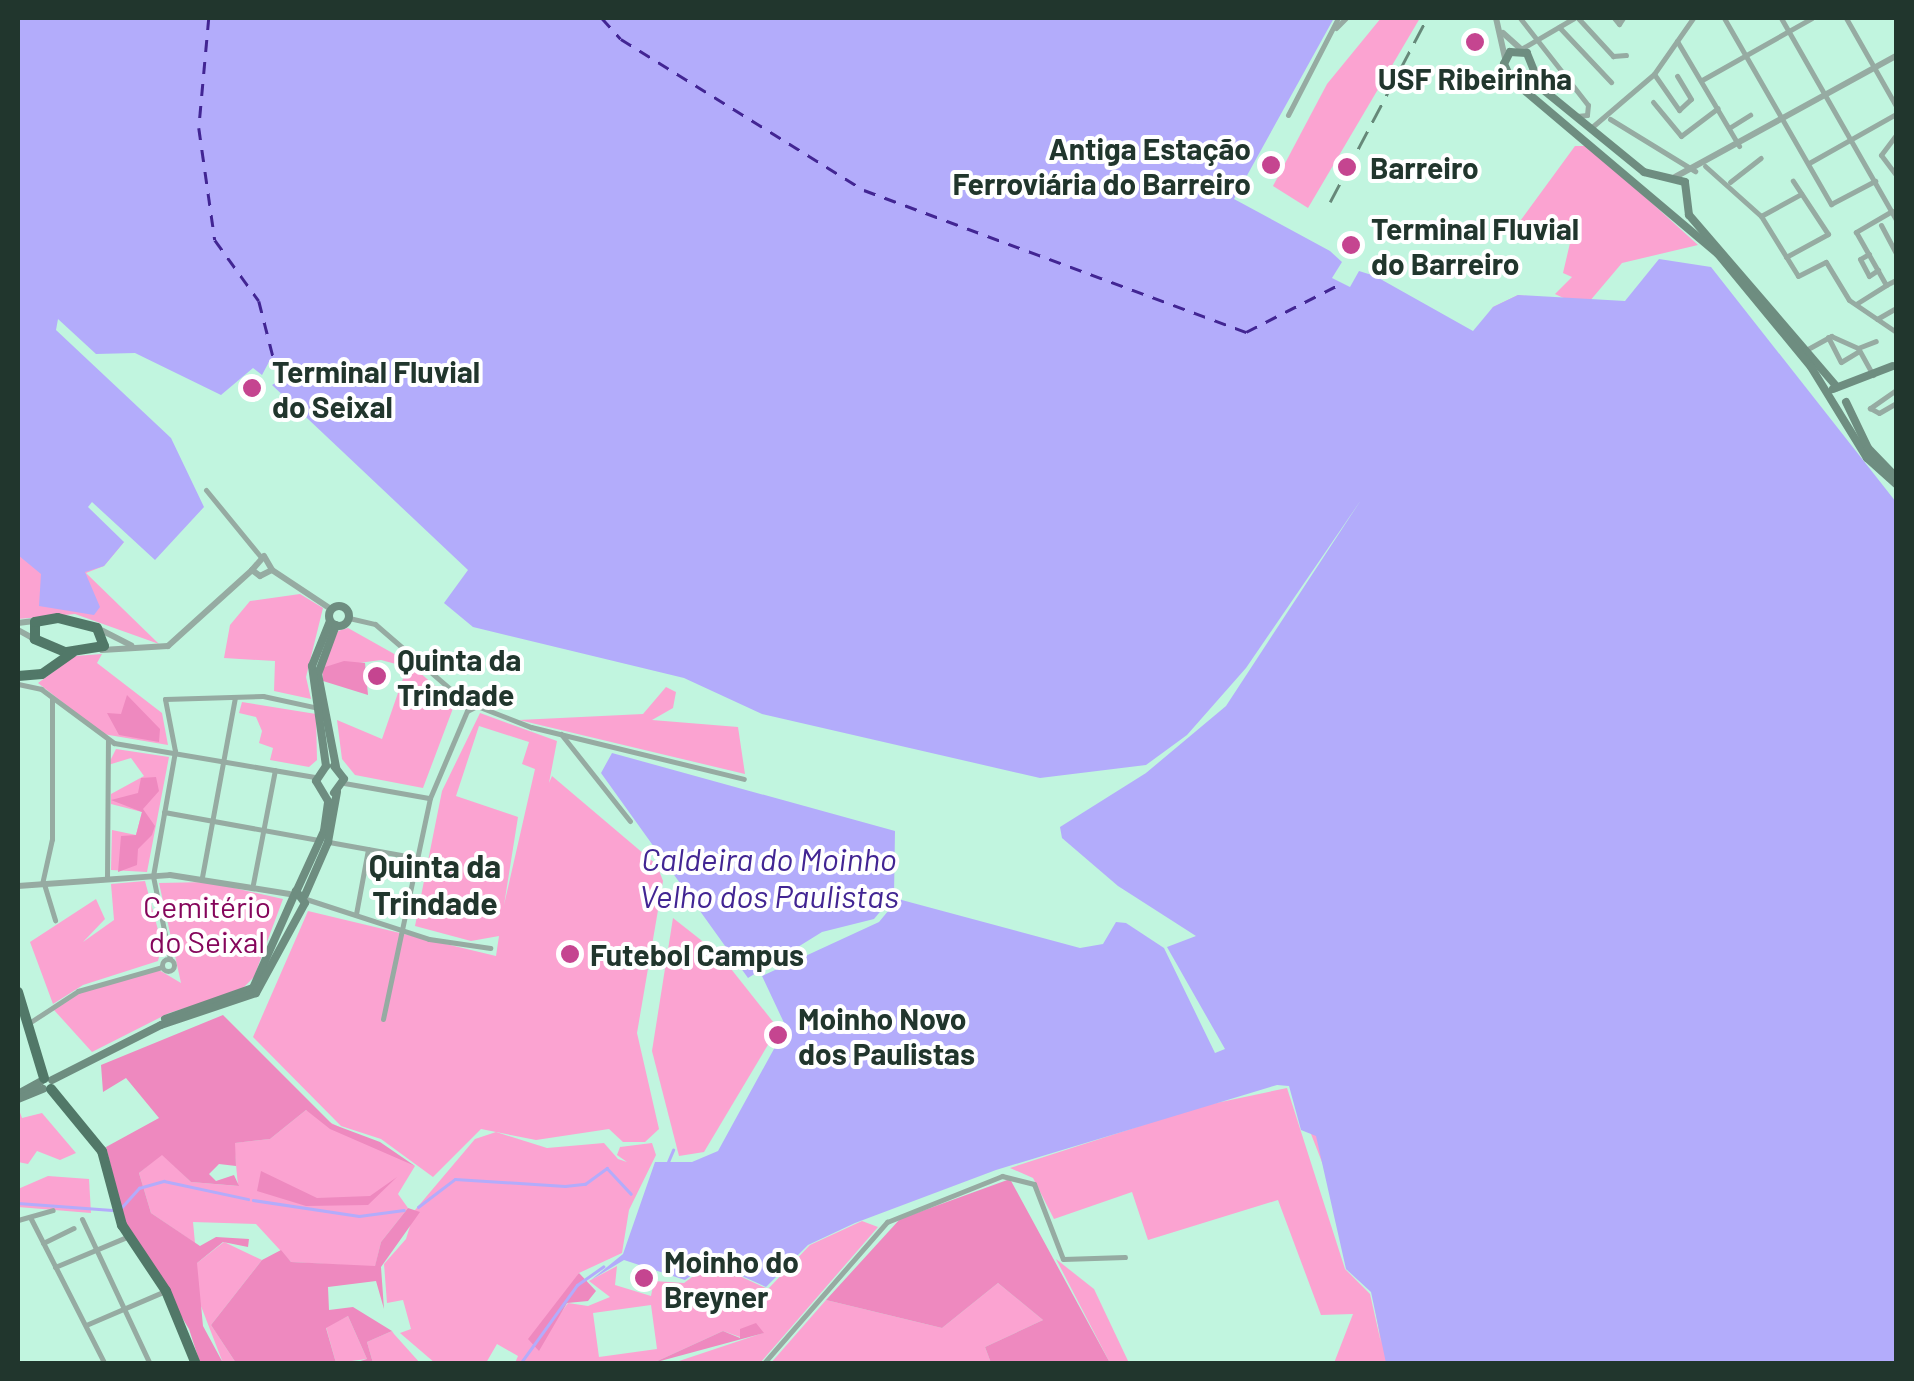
<!DOCTYPE html>
<meta charset="utf-8">
<style>
body{margin:0}
#map{position:relative;width:1914px;height:1381px;overflow:hidden;background:#c1f5df;font-family:Barlow,sans-serif}
div>[style]{position:absolute}
[style*='--x']{left:calc(var(--x)*1px);top:calc(var(--y)*1px);width:calc(var(--w)*1px);rotate:calc(var(--a)*1deg)}
.green>*{inset:0;background:#fba3d1}
.forest>*{inset:0;background:#ee89bf}
.water>*{inset:0;background:#b3acfb}
.stream>*{height:2.5px;margin:-1.25px;padding:0 1.25px;transform-origin:1.25px;border-radius:1.25px;background:#b3acfb}
.ferry>*{height:2.5px;margin-top:-1.25px;transform-origin:0;background:repeating-linear-gradient(90deg,#422593 0 12px,transparent 0 22px)}
.minor>*{height:5px;margin:-2.5px;padding:0 2.5px;transform-origin:2.5px;border-radius:2.5px;background:#96aba2}
.minor>.ring{margin:-2.5px;padding:0;box-sizing:content-box;background:none;border:5px solid #96aba2;border-radius:50%}
.tertiary>*{height:6px;margin:-3px;padding:0 3px;transform-origin:3px;border-radius:3px;background:#96aba2}
.secondary>*{height:8px;margin:-4px;padding:0 4px;transform-origin:4px;border-radius:4px;background:#6e8d80}
.secondary>.ring{margin:-4px;padding:0;box-sizing:content-box;background:none;border:8px solid #6e8d80;border-radius:50%}
.primary>*{height:10px;margin:-5px;padding:0 5px;transform-origin:5px;border-radius:5px;background:#517868}
.rail>*{height:2.5px;margin-top:-1.25px;transform-origin:0;background:repeating-linear-gradient(90deg,#668879 0 20px,transparent 0 30px)}
.dots>*{width:28px;height:28px;translate:-50% -50%;box-sizing:border-box;border:5px solid #fff;border-radius:50%}
span{translate:-50% -50%;white-space:nowrap;text-align:center;line-height:1.15;-webkit-text-stroke:8px #fff;paint-order:stroke}
.poi-label{font-size:30px;color:#21362d;font-weight:700}
.right{translate:-100% -50%;text-align:right}
.left{translate:0 -50%;text-align:left}
.park-label{font-size:30px;color:#85065b}
.water-label{font-size:32px;color:#422593;font-style:italic}
.neighbourhood-label{font-size:32px;color:#21362d;font-weight:700}
.frame{position:absolute;inset:0;border:20px solid #21362d;pointer-events:none}
</style>
<div id="map">
<div class="green">
<div style="clip-path:polygon(1381px 18px,1420px 18px,1308px 208px,1273px 186px,1327px 84px)"></div>
<div style="clip-path:polygon(1575px 146px,1589px 146px,1698px 245px,1622px 263px,1589px 302px,1626px 301px,1479px 329px,1493px 307px,1518px 295px,1572px 302px,1555px 294px,1572px 277px,1563px 273px,1570px 243px,1548px 235px,1544px 244px,1515px 228px)"></div>
<div style="clip-path:polygon(18px 516px,124px 542px,104px 566px,86px 573px,159px 644px,75px 614px,18px 619px)"></div>
<div style="clip-path:polygon(300px 594px,323px 608px,306px 677px,311px 699px,274px 691px,275px 661px,224px 658px,230px 625px,250px 601px)"></div>
<div style="clip-path:polygon(348px 628px,405px 660px,455px 703px,423px 788px,355px 775px,342px 759px,337px 720px,382px 739px,407px 667px,381px 660px,322px 668px,338px 631px)"></div>
<div style="clip-path:polygon(102px 654px,97px 663px,162px 713px,168px 745px,103px 734px,38px 683px,75px 656px)"></div>
<div style="clip-path:polygon(666px 687px,676px 692px,673px 708px,652px 720px,738px 727px,745px 774px,519px 720px,643px 714px)"></div>
<div style="clip-path:polygon(242px 702px,316px 714px,317px 760px,309px 767px,270px 760px,273px 748px,259px 743px,262px 731px,256px 717px,239px 713px)"></div>
<div style="clip-path:polygon(evenodd,480px 713px,557px 741px,549px 783px,552px 776px,657px 865px,663px 881px,637px 1033px,659px 1129px,645px 1142px,623px 1142px,609px 1129px,536px 1140px,481px 1129px,433px 1177px,381px 1139px,341px 1126px,253px 1037px,308px 911px,496px 956px,499px 936px,471px 941px,415px 926px,442px 791px,480px 713px,479px 726px,529px 742px,522px 764px,535px 769px,504px 905px,518px 817px,456px 796px,479px 726px)"></div>
<div style="clip-path:polygon(116px 749px,169px 757px,147px 872px,111px 870px,112px 830px,136px 835px,142px 812px,111px 804px,111px 794px,144px 776px,131px 758px,108px 765px)"></div>
<div style="clip-path:polygon(145px 881px,162px 945px,158px 961px,83px 985px,53px 1004px,30px 942px,96px 899px,105px 919px,83px 942px,114px 920px,111px 884px)"></div>
<div style="clip-path:polygon(208px 882px,283px 899px,254px 977px,240px 991px,169px 1013px,92px 1052px,54px 1010px,88px 988px,159px 970px,181px 983px,159px 883px)"></div>
<div style="clip-path:polygon(673px 918px,720px 955px,778px 1028px,704px 1152px,679px 1156px,652px 1051px)"></div>
<div style="clip-path:polygon(1287px 1088px,1345px 1269px,1370px 1294px,1381px 1343px,1372px 1291px,1299px 1103px,1458px 1363px,1334px 1363px,1353px 1314px,1321px 1315px,1278px 1200px,1148px 1240px,1132px 1192px,1054px 1219px,1033px 1178px,1010px 1168px,1202px 1106px)"></div>
<div style="clip-path:polygon(18px 1107px,22px 1118px,42px 1113px,76px 1153px,60px 1160px,37px 1151px,28px 1164px,18px 1162px)"></div>
<div style="clip-path:polygon(306px 1110px,415px 1166px,398px 1194px,408px 1208px,381px 1242px,375px 1267px,291px 1262px,256px 1224px,193px 1222px,195px 1243px,151px 1213px,139px 1173px,162px 1154px,191px 1182px,238px 1186px,234px 1143px,270px 1139px)"></div>
<div style="clip-path:polygon(evenodd,496px 1132px,547px 1148px,604px 1143px,618px 1159px,627px 1162px,617px 1155px,620px 1147px,652px 1143px,656px 1155px,629px 1210px,622px 1253px,579px 1273px,552px 1325px,568px 1303px,588px 1306px,610px 1297px,589px 1281px,617px 1266px,615px 1285px,651px 1296px,654px 1281px,684px 1283px,711px 1263px,768px 1289px,810px 1245px,862px 1221px,878px 1227px,760px 1363px,673px 1363px,763px 1333px,756px 1324px,740px 1337px,723px 1331px,653px 1363px,515px 1363px,518px 1356px,497px 1344px,486px 1363px,435px 1363px,400px 1333px,411px 1329px,403px 1300px,387px 1303px,384px 1264px,406px 1239px,415px 1210px,475px 1139px,496px 1132px,651px 1305px,657px 1349px,599px 1357px,593px 1313px,651px 1305px)"></div>
<div style="clip-path:polygon(48px 1176px,89px 1179px,91px 1213px,18px 1207px,18px 1189px)"></div>
<div style="clip-path:polygon(224px 1242px,262px 1260px,211px 1325px,236px 1363px,223px 1363px,194px 1288px,197px 1263px)"></div>
<div style="clip-path:polygon(1056px 1259px,1094px 1289px,1129px 1363px,1110px 1363px)"></div>
<div style="clip-path:polygon(998px 1283px,1043px 1320px,985px 1347px,991px 1363px,770px 1364px,826px 1300px,942px 1328px)"></div>
<div style="clip-path:polygon(348px 1316px,367px 1359px,336px 1363px,326px 1327px)"></div>
<div style="clip-path:polygon(392px 1331px,394px 1334px,420px 1363px,373px 1363px,367px 1342px)"></div>
</div>
<div class="forest">
<div style="clip-path:polygon(344px 661px,365px 663px,368px 695px,323px 681px,322px 668px)"></div>
<div style="clip-path:polygon(127px 695px,160px 729px,159px 742px,119px 735px,107px 713px,121px 714px)"></div>
<div style="clip-path:polygon(156px 777px,159px 791px,143px 809px,155px 826px,152px 835px,138px 849px,137px 865px,118px 872px,121px 836px,136px 835px,142px 812px,111px 800px,138px 793px,141px 778px)"></div>
<div style="clip-path:polygon(223px 1015px,332px 1124px,380px 1142px,415px 1166px,330px 1129px,306px 1110px,270px 1139px,235px 1143px,236px 1166px,219px 1164px,209px 1174px,216px 1181px,234px 1175px,239px 1186px,191px 1182px,162px 1155px,139px 1173px,151px 1213px,200px 1246px,216px 1237px,249px 1239px,248px 1247px,223px 1242px,197px 1263px,203px 1326px,223px 1363px,200px 1363px,189px 1329px,125px 1223px,106px 1147px,159px 1118px,126px 1078px,103px 1092px,101px 1065px)"></div>
<div style="clip-path:polygon(261px 1171px,317px 1198px,370px 1196px,397px 1177px,368px 1205px,306px 1206px,257px 1191px)"></div>
<div style="clip-path:polygon(1010px 1179px,1110px 1363px,991px 1363px,985px 1347px,1043px 1320px,998px 1283px,942px 1328px,826px 1300px,900px 1219px)"></div>
<div style="clip-path:polygon(408px 1208px,420px 1212px,381px 1267px,384px 1309px,376px 1281px,328px 1287px,329px 1310px,353px 1307px,392px 1331px,367px 1342px,373px 1363px,354px 1363px,367px 1359px,348px 1316px,326px 1328px,336px 1363px,236px 1363px,211px 1325px,262px 1260px,281px 1250px,291px 1262px,375px 1266px,381px 1242px)"></div>
<div style="clip-path:polygon(579px 1273px,596px 1291px,588px 1301px,567px 1303px,539px 1351px,528px 1339px)"></div>
<div style="clip-path:polygon(756px 1323px,764px 1333px,653px 1363px,723px 1331px,740px 1338px,740px 1329px)"></div>
</div>
<div class="water">
<div style="clip-path:polygon(18px 18px,1334px 18px,1234px 199px,1330px 251px,1342px 262px,1332px 278px,1350px 287px,1359px 271px,1375px 276px,1473px 331px,1493px 307px,1518px 295px,1625px 301px,1659px 259px,1711px 267px,1896px 502px,1896px 1363px,1386px 1363px,1371px 1292px,1346px 1269px,1316px 1136px,1301px 1130px,1289px 1086px,1277px 1085px,996px 1170px,855px 1223px,808px 1245px,766px 1287px,711px 1262px,685px 1280px,624px 1260px,591px 1280px,623px 1254px,655px 1162px,692px 1162px,718px 1151px,786px 1027px,762px 976px,879px 922px,898px 899px,1080px 948px,1103px 944px,1116px 922px,1126px 923px,1164px 948px,1215px 1053px,1225px 1049px,1167px 947px,1196px 936px,1118px 886px,1062px 838px,1060px 827px,1146px 773px,1226px 706px,1361px 500px,1246px 668px,1187px 735px,1146px 765px,1040px 778px,762px 714px,684px 678px,473px 627px,444px 603px,468px 570px,272px 385px,287px 376px,270px 360px,262px 375px,253px 368px,221px 395px,135px 353px,96px 354px,58px 319px,56px 330px,171px 438px,204px 507px,155px 560px,92px 502px,88px 507px,124px 542px,104px 566px,85px 572px,100px 607px,94px 615px,39px 606px,41px 574px,18px 555px)"></div>
<div style="clip-path:polygon(612px 753px,895px 831px,894px 895px,874px 919px,822px 932px,748px 978px,601px 773px)"></div>
</div>
<div class="stream">
<div style="--x:668;--y:1162;--w:13;--a:-67"></div>
<div style="--x:253;--y:1200;--w:107;--a:8.6"></div>
<div style="--x:359;--y:1216;--w:45;--a:-7.6"></div>
<div style="--x:18;--y:1203;--w:94;--a:4.3"></div>
<div style="--x:418;--y:1207;--w:46;--a:-37.1"></div>
<div style="--x:455;--y:1179;--w:110;--a:3.6"></div>
<div style="--x:565;--y:1186;--w:20;--a:-6"></div>
<div style="--x:585;--y:1184;--w:27;--a:-36"></div>
<div style="--x:607;--y:1168;--w:35;--a:47"></div>
<div style="--x:121;--y:1208;--w:27;--a:-48"></div>
<div style="--x:139;--y:1188;--w:26;--a:-16"></div>
<div style="--x:164;--y:1181;--w:86;--a:12.1"></div>
<div style="--x:520;--y:1364;--w:97;--a:-54.2"></div>
<div style="--x:577;--y:1285;--w:32;--a:-35"></div>
</div>
<div class="ferry">
<div style="--x:209;--y:18;--w:110;--a:95.2"></div>
<div style="--x:199;--y:128;--w:113;--a:81.9"></div>
<div style="--x:215;--y:240;--w:75;--a:54.2"></div>
<div style="--x:259;--y:301;--w:65;--a:75.7"></div>
<div style="--x:602;--y:18;--w:28;--a:48"></div>
<div style="--x:621;--y:39;--w:286;--a:31.9"></div>
<div style="--x:864;--y:190;--w:408;--a:20.4"></div>
<div style="--x:1246;--y:332;--w:108;--a:-27"></div>
</div>
<div class="minor">
<div style="--x:1520;--y:18;--w:110;--a:52"></div>
<div style="--x:1588;--y:105;--w:10;--a:96"></div>
<div style="--x:1587;--y:115;--w:10;--a:174"></div>
<div style="--x:1578;--y:18;--w:52;--a:47.4"></div>
<div style="--x:1613;--y:56;--w:13;--a:-4"></div>
<div style="--x:1614;--y:18;--w:8;--a:50"></div>
<div style="--x:1619;--y:24;--w:7;--a:-56"></div>
<div style="--x:1724;--y:18;--w:215;--a:60.1"></div>
<div style="--x:1831;--y:204;--w:50;--a:-27.6"></div>
<div style="--x:1781;--y:18;--w:232;--a:60.3"></div>
<div style="--x:1846;--y:18;--w:101;--a:60.4"></div>
<div style="--x:1559;--y:27;--w:76;--a:46.6"></div>
<div style="--x:1336;--y:28;--w:14;--a:-45"></div>
<div style="--x:1677;--y:41;--w:122;--a:59.4"></div>
<div style="--x:1521;--y:49;--w:61;--a:-30.3"></div>
<div style="--x:1654;--y:74;--w:44;--a:55.2"></div>
<div style="--x:1679;--y:110;--w:16;--a:-43"></div>
<div style="--x:1691;--y:99;--w:27;--a:-121"></div>
<div style="--x:1702;--y:80;--w:126;--a:-29.4"></div>
<div style="--x:1653;--y:102;--w:44;--a:50.5"></div>
<div style="--x:1681;--y:136;--w:46;--a:-37.1"></div>
<div style="--x:1288;--y:115;--w:109;--a:-62.7"></div>
<div style="--x:1610;--y:119;--w:100;--a:31.5"></div>
<div style="--x:1592;--y:127;--w:82;--a:-40.5"></div>
<div style="--x:1654;--y:74;--w:68;--a:-55.1"></div>
<div style="--x:1729;--y:128;--w:25;--a:-32"></div>
<div style="--x:1896;--y:135;--w:25;--a:127"></div>
<div style="--x:1881;--y:155;--w:25;--a:53"></div>
<div style="--x:1809;--y:163;--w:100;--a:-29.4"></div>
<div style="--x:1705;--y:166;--w:75;--a:41.8"></div>
<div style="--x:1761;--y:216;--w:70;--a:58.3"></div>
<div style="--x:1798;--y:276;--w:31;--a:-27"></div>
<div style="--x:1826;--y:262;--w:44;--a:58.8"></div>
<div style="--x:1849;--y:300;--w:57;--a:34.2"></div>
<div style="--x:1730;--y:182;--w:39;--a:-38"></div>
<div style="--x:1892;--y:211;--w:42;--a:149.7"></div>
<div style="--x:1856;--y:232;--w:61;--a:60.5"></div>
<div style="--x:1886;--y:285;--w:11;--a:-27"></div>
<div style="--x:1761;--y:216;--w:46;--a:-28.8"></div>
<div style="--x:1881;--y:225;--w:32;--a:62"></div>
<div style="--x:1869;--y:254;--w:10;--a:151"></div>
<div style="--x:1860;--y:259;--w:19;--a:62"></div>
<div style="--x:1869;--y:276;--w:11;--a:-34"></div>
<div style="--x:1786;--y:257;--w:48;--a:-28.7"></div>
<div style="--x:1828;--y:234;--w:64;--a:-123.4"></div>
<div style="--x:1856;--y:304;--w:36;--a:-32"></div>
<div style="--x:1877;--y:319;--w:22;--a:-30"></div>
<div style="--x:1828;--y:337;--w:28;--a:63"></div>
<div style="--x:1841;--y:362;--w:21;--a:-31"></div>
<div style="--x:1858;--y:348;--w:19;--a:-21"></div>
<div style="--x:1806;--y:350;--w:29;--a:-29"></div>
<div style="--x:1831;--y:336;--w:30;--a:24"></div>
<div style="--x:1858;--y:348;--w:31;--a:61"></div>
<div style="--x:1896;--y:390;--w:32;--a:145"></div>
<div style="--x:1870;--y:408;--w:10;--a:29"></div>
<div style="--x:1879;--y:413;--w:20;--a:-30"></div>
<div style="--x:206;--y:490;--w:85;--a:50.7"></div>
<div style="--x:349;--y:618;--w:27;--a:13"></div>
<div style="--x:375;--y:624;--w:116;--a:40.8"></div>
<div style="--x:18;--y:684;--w:24;--a:12"></div>
<div style="--x:41;--y:689;--w:91;--a:36.5"></div>
<div style="--x:114;--y:743;--w:205;--a:9.6"></div>
<div style="--x:477;--y:706;--w:58;--a:21.3"></div>
<div style="--x:531;--y:727;--w:219;--a:13.7"></div>
<div style="--x:561;--y:734;--w:111;--a:51.6"></div>
<div style="--x:344;--y:783;--w:86;--a:10"></div>
<div style="--x:164;--y:812;--w:157;--a:10.3"></div>
<div style="--x:329;--y:842;--w:90;--a:10.2"></div>
<div style="--x:202;--y:877;--w:183;--a:-79.6"></div>
<div style="--x:107;--y:879;--w:139;--a:-89.6"></div>
<div style="--x:42;--y:884;--w:46;--a:-77.5"></div>
<div style="--x:52;--y:839;--w:141;--a:-90"></div>
<div style="--x:44;--y:884;--w:38;--a:73"></div>
<div style="--x:253;--y:884;--w:116;--a:-79.1"></div>
<div style="--x:306;--y:899;--w:129;--a:18"></div>
<div style="--x:429;--y:939;--w:62;--a:8.4"></div>
<div style="--x:356;--y:914;--w:66;--a:-79.5"></div>
<div class="ring" style="left:162px;top:959px;width:7px;height:7px"></div>
<div style="--x:170;--y:959;--w:85;--a:-101.6"></div>
<div style="--x:153;--y:876;--w:127;--a:-80"></div>
<div style="--x:175;--y:751;--w:53;--a:-100.9"></div>
<div style="--x:165;--y:699;--w:98;--a:-1.8"></div>
<div style="--x:263;--y:696;--w:56;--a:12.3"></div>
<div style="--x:383;--y:1019;--w:226;--a:-78"></div>
<div style="--x:430;--y:798;--w:95;--a:-67"></div>
<div style="--x:467;--y:711;--w:11;--a:-27"></div>
<div style="--x:477;--y:706;--w:9;--a:-108"></div>
<div style="--x:474;--y:697;--w:11;--a:165"></div>
<div style="--x:29;--y:1023;--w:59;--a:-33.1"></div>
<div style="--x:78;--y:991;--w:87;--a:-15.9"></div>
<div style="--x:30;--y:1217;--w:165;--a:63"></div>
<div style="--x:82;--y:1219;--w:160;--a:64.9"></div>
<div style="--x:18;--y:1220;--w:36;--a:-16"></div>
<div style="--x:43;--y:1243;--w:34;--a:-26"></div>
<div style="--x:55;--y:1267;--w:80;--a:-22.7"></div>
<div style="--x:86;--y:1325;--w:84;--a:-23.2"></div>
<div style="--x:763;--y:1364;--w:189;--a:-48.9"></div>
<div style="--x:887;--y:1222;--w:124;--a:-21.8"></div>
<div style="--x:1002;--y:1176;--w:33;--a:14"></div>
<div style="--x:1034;--y:1184;--w:80;--a:68.9"></div>
<div style="--x:1063;--y:1259;--w:62;--a:-1.8"></div>
</div>
<div class="tertiary">
<div style="--x:1496;--y:18;--w:41;--a:77.3"></div>
<div style="--x:1503;--y:33;--w:24;--a:42"></div>
<div style="--x:1675;--y:177;--w:252;--a:-28.7"></div>
<div style="--x:252;--y:570;--w:18;--a:-49"></div>
<div style="--x:264;--y:556;--w:16;--a:60"></div>
<div style="--x:252;--y:570;--w:10;--a:37"></div>
<div style="--x:260;--y:576;--w:13;--a:-27"></div>
<div style="--x:272;--y:570;--w:71;--a:33.5"></div>
<div style="--x:18;--y:623;--w:16;--a:-7"></div>
<div style="--x:18;--y:630;--w:18;--a:29"></div>
<div style="--x:101;--y:630;--w:34;--a:27"></div>
<div style="--x:102;--y:650;--w:66;--a:-3.5"></div>
<div style="--x:168;--y:646;--w:113;--a:-42.1"></div>
<div style="--x:18;--y:886;--w:152;--a:-4.1"></div>
<div style="--x:170;--y:875;--w:121;--a:9"></div>
</div>
<div class="secondary">
<div style="--x:1837;--y:387;--w:227;--a:-130.7"></div>
<div style="--x:1689;--y:215;--w:33;--a:-97"></div>
<div style="--x:1685;--y:182;--w:42;--a:-166.3"></div>
<div style="--x:1644;--y:172;--w:133;--a:-140.8"></div>
<div style="--x:1541;--y:88;--w:38;--a:-112"></div>
<div style="--x:1527;--y:53;--w:17;--a:-177"></div>
<div style="--x:1510;--y:52;--w:13;--a:117"></div>
<div style="--x:1504;--y:64;--w:17;--a:65"></div>
<div style="--x:1511;--y:79;--w:271;--a:40.2"></div>
<div style="--x:1718;--y:254;--w:146;--a:50.5"></div>
<div style="--x:1811;--y:367;--w:107;--a:58.4"></div>
<div style="--x:1867;--y:458;--w:39;--a:42"></div>
<div style="--x:1833;--y:389;--w:64;--a:-21"></div>
<div style="--x:1846;--y:402;--w:51;--a:64.4"></div>
<div style="--x:1868;--y:448;--w:40;--a:46"></div>
<div class="ring" style="left:329px;top:606px;width:12px;height:12px"></div>
<div style="--x:336;--y:625;--w:52;--a:110.2"></div>
<div style="--x:318;--y:674;--w:95;--a:79"></div>
<div style="--x:326;--y:766;--w:101;--a:-98"></div>
<div style="--x:312;--y:666;--w:48;--a:-68.2"></div>
<div style="--x:334;--y:766;--w:16;--a:52"></div>
<div style="--x:344;--y:779;--w:17;--a:126"></div>
<div style="--x:297;--y:890;--w:65;--a:-65.4"></div>
<div style="--x:324;--y:831;--w:30;--a:-82"></div>
<div style="--x:328;--y:801;--w:23;--a:-121"></div>
<div style="--x:316;--y:781;--w:18;--a:-56"></div>
<div style="--x:305;--y:895;--w:58;--a:-66.5"></div>
<div style="--x:328;--y:842;--w:51;--a:-79.8"></div>
<div style="--x:165;--y:1019;--w:93;--a:-19.4"></div>
<div style="--x:253;--y:988;--w:106;--a:-66.1"></div>
<div style="--x:52;--y:1080;--w:122;--a:-26.8"></div>
<div style="--x:161;--y:1025;--w:100;--a:-18.6"></div>
<div style="--x:256;--y:993;--w:102;--a:-61.4"></div>
<div style="--x:305;--y:903;--w:15;--a:-127"></div>
<div style="--x:18;--y:1094;--w:26;--a:-29"></div>
<div style="--x:18;--y:1099;--w:27;--a:-22"></div>
</div>
<div class="primary">
<div style="--x:58;--y:618;--w:40;--a:14.4"></div>
<div style="--x:97;--y:628;--w:19;--a:69"></div>
<div style="--x:104;--y:646;--w:39;--a:171"></div>
<div style="--x:65;--y:652;--w:33;--a:-157"></div>
<div style="--x:35;--y:639;--w:17;--a:-90"></div>
<div style="--x:35;--y:622;--w:23;--a:-10"></div>
<div style="--x:18;--y:676;--w:24;--a:-5"></div>
<div style="--x:42;--y:674;--w:37;--a:-35"></div>
<div style="--x:18;--y:992;--w:90;--a:73.2"></div>
<div style="--x:51;--y:1089;--w:80;--a:50.6"></div>
<div style="--x:102;--y:1151;--w:77;--a:74.9"></div>
<div style="--x:122;--y:1225;--w:79;--a:56.3"></div>
<div style="--x:166;--y:1291;--w:79;--a:67.7"></div>
</div>
<div class="rail">
<div style="--x:1330;--y:202;--w:208;--a:-62.2"></div>
</div>
<div class="dots">
<div style="left:1475px;top:42px;background:#c54590"></div>
<div style="left:1271px;top:165px;background:#c54590"></div>
<div style="left:1347px;top:167px;background:#c54590"></div>
<div style="left:1351px;top:245px;background:#c54590"></div>
<div style="left:252px;top:388px;background:#c54590"></div>
<div style="left:377px;top:676px;background:#c54590"></div>
<div style="left:570px;top:954px;background:#c54590"></div>
<div style="left:778px;top:1035px;background:#c54590"></div>
<div style="left:644px;top:1278px;background:#c54590"></div>
</div>
<div class="poi-label">
<span style="left:1475px;top:78px">USF Ribeirinha</span>
<span class="right" style="left:1251px;top:165px">Antiga Estação<br>Ferroviária do Barreiro</span>
<span class="left" style="left:1370px;top:167px">Barreiro</span>
<span class="left" style="left:1371px;top:245px">Terminal Fluvial<br>do Barreiro</span>
<span class="left" style="left:272px;top:388px">Terminal Fluvial<br>do Seixal</span>
<span class="left" style="left:397px;top:676px">Quinta da<br>Trindade</span>
<span class="left" style="left:590px;top:954px">Futebol Campus</span>
<span class="left" style="left:798px;top:1035px">Moinho Novo<br>dos Paulistas</span>
<span class="left" style="left:664px;top:1278px">Moinho do<br>Breyner</span>
</div>
<div class="park-label">
<span style="left:207px;top:923px">Cemitério<br>do Seixal</span>
</div>
<div class="water-label">
<span style="left:769px;top:877px">Caldeira do Moinho<br>Velho dos Paulistas</span>
</div>
<div class="neighbourhood-label">
<span style="left:435px;top:884px">Quinta da<br>Trindade</span>
</div>
<div class="frame"></div>
</div>
